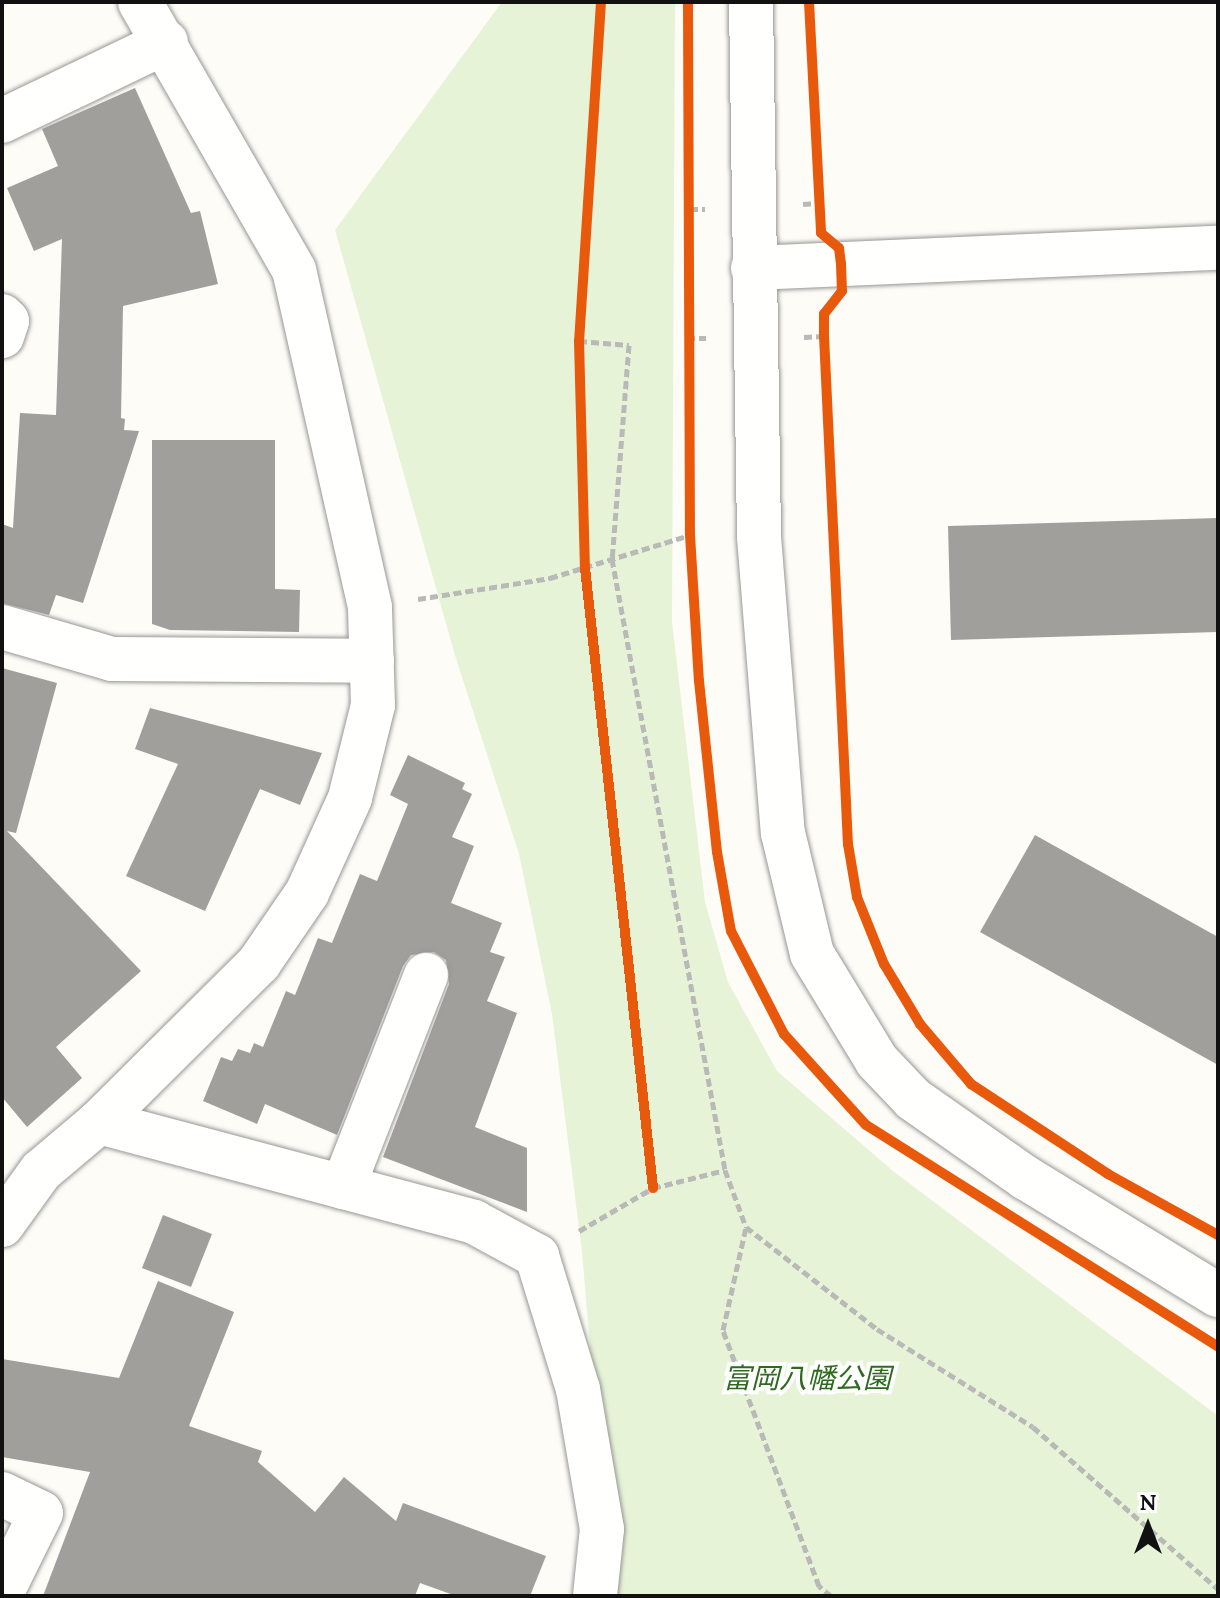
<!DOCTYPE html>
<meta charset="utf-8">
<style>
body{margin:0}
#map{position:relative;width:1220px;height:1598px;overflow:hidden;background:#fdfcf7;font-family:Lora,"Noto Sans JP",serif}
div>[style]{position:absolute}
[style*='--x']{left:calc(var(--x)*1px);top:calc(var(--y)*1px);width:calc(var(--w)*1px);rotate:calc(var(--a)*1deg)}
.green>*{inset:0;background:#e7f3d7}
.building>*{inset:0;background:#a19f9c}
.path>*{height:5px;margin-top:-2.5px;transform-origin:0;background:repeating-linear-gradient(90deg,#b9b9b8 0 8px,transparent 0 12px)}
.roads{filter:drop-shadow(0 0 2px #979795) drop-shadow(0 0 2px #979795)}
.minor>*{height:44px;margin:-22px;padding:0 22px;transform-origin:22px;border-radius:22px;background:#fffffe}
.cycleway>*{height:10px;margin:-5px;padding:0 5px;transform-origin:5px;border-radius:5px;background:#e8590c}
span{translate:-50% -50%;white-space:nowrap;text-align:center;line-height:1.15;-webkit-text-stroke:8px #fff;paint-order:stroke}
.park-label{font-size:28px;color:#2f6b1f;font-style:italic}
.frame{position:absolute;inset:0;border:4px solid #111;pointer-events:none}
.north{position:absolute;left:1108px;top:1486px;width:80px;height:80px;-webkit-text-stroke:6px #fff;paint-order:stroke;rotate:0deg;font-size:22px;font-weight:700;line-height:32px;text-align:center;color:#111}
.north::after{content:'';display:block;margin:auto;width:28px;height:36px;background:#111;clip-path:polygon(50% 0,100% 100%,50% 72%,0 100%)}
</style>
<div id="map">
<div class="green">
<div style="clip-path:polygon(502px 2px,675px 2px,672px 622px,705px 902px,728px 982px,777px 1071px,893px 1171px,1218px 1416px,1218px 1596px,611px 1596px,582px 1252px,552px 1014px,519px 854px,454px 652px,335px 230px)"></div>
</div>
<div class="building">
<div style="clip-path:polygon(135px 88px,191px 213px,200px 211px,218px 284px,123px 306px,121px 418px,125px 419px,124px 430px,139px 431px,83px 603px,56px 595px,49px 615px,2px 603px,2px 524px,13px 528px,20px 413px,56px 415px,62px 239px,34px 251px,7px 188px,58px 166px,42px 129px)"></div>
<div style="clip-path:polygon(152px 440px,275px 440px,275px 589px,300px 590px,299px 632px,170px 630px,152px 624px)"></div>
<div style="clip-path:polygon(1218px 518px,1218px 632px,951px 640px,948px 526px)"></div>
<div style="clip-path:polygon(2px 668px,57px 683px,16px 833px,7px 831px,141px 971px,56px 1047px,82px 1078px,27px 1127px,2px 1097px)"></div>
<div style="clip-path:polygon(150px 708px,322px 753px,300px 805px,260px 789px,205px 911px,126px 876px,178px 764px,135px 749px)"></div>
<div style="clip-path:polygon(408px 755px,465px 783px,462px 789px,472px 794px,452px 837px,474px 846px,451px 903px,502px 923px,490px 952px,505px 957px,487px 1001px,517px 1013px,475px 1127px,527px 1148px,527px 1212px,383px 1157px,449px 984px,446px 960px,434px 952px,411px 955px,403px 966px,337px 1135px,265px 1104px,257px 1124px,203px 1101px,221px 1057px,232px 1061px,238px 1049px,250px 1053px,254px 1043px,263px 1047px,286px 991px,295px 995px,318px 938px,332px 943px,360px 874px,377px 881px,408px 804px,390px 795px)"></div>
<div style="clip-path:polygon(1035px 835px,1218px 937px,1218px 1065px,980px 932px)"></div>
<div style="clip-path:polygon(163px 1215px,212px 1234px,191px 1287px,142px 1268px)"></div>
<div style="clip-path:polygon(158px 1281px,234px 1312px,189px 1426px,262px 1451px,258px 1462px,315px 1512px,344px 1477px,396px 1521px,403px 1503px,546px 1556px,530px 1596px,456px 1596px,420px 1583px,415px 1596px,43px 1596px,90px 1472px,2px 1457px,2px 1359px,119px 1378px)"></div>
</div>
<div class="path">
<div style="--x:803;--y:204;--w:15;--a:-4"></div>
<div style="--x:690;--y:209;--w:15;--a:0"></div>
<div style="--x:804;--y:337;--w:20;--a:-3"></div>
<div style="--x:687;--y:338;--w:19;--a:0"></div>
<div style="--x:579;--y:341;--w:50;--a:4.6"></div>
<div style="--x:629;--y:345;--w:215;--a:94.5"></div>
<div style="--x:612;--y:559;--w:621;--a:79.52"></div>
<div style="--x:725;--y:1170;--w:61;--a:69.8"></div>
<div style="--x:418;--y:599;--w:134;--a:-9"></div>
<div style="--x:550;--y:578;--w:146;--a:-17.1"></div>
<div style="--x:579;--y:1231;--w:86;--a:-30.2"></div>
<div style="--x:653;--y:1188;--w:74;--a:-14"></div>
<div style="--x:831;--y:1596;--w:16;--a:-140"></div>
<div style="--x:819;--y:1586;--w:273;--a:-110.6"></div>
<div style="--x:723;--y:1330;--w:106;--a:-77.4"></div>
<div style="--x:746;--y:1227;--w:166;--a:37.9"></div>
<div style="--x:877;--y:1329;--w:184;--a:32.1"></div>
<div style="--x:1033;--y:1427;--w:246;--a:41.2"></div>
</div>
<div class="roads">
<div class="minor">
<div style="--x:751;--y:2;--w:535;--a:89.14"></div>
<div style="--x:759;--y:537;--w:297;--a:85.4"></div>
<div style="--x:783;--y:833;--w:124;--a:76.5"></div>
<div style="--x:812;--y:954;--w:125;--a:58.7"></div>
<div style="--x:877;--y:1061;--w:52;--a:46.5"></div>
<div style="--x:913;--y:1099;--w:138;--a:35"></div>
<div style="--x:1026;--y:1178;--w:225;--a:31.4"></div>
<div style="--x:2;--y:121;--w:182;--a:-25.7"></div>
<div style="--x:753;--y:268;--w:465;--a:-2.5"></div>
<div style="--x:2;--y:316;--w:7;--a:45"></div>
<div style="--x:7;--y:321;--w:16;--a:108"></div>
<div style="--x:2;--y:627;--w:115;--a:16.2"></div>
<div style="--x:112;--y:659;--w:260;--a:0.4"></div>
<div style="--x:99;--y:1122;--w:388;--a:14.9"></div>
<div style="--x:474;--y:1222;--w:72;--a:28.4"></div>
<div style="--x:537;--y:1256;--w:139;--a:72.9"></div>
<div style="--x:578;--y:1389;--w:142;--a:80.3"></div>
<div style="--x:602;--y:1529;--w:67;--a:96"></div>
<div style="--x:343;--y:1187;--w:228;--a:-68.6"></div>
<div style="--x:2;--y:1225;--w:67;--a:-54.2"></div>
<div style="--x:41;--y:1171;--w:76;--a:-40.2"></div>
<div style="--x:99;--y:1122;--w:226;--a:-44.8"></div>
<div style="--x:259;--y:963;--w:85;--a:-55.6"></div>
<div style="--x:307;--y:893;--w:104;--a:-65.6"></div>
<div style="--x:350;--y:798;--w:96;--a:-76.1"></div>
<div style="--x:373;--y:705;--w:98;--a:-91.8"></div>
<div style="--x:370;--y:607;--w:345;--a:-102.7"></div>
<div style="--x:294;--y:270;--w:309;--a:-119.9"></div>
<div style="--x:2;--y:1494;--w:43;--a:26"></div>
<div style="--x:41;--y:1513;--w:88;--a:116.3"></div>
</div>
</div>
<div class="cycleway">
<div style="--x:601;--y:2;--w:340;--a:93.7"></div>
<div style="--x:579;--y:341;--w:227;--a:88.5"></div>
<div style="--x:585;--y:568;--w:624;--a:83.74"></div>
<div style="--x:688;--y:2;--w:533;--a:89.79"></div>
<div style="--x:690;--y:535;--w:146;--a:86.5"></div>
<div style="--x:699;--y:681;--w:172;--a:84"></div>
<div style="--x:717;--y:852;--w:80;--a:80"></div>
<div style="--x:731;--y:931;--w:116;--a:62.8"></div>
<div style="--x:784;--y:1034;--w:122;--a:48"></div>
<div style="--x:866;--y:1125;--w:416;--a:32.2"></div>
<div style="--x:809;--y:2;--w:231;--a:87"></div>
<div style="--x:821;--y:233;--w:23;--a:40"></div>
<div style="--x:839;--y:248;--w:16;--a:83"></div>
<div style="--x:841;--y:264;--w:27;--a:88"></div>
<div style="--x:842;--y:291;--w:29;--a:128"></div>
<div style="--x:824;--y:314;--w:22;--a:90"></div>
<div style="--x:824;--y:336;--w:509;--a:87.3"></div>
<div style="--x:848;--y:844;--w:54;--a:80.4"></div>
<div style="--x:857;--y:897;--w:72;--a:68.1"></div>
<div style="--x:884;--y:964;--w:70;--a:59"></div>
<div style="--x:920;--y:1024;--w:79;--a:49.6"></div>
<div style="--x:971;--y:1084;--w:164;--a:33.3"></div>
<div style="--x:1108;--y:1174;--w:126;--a:29"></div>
</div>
<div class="park-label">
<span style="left:807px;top:1378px">富岡八幡公園</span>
</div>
<div class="frame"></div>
<div class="north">N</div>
</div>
